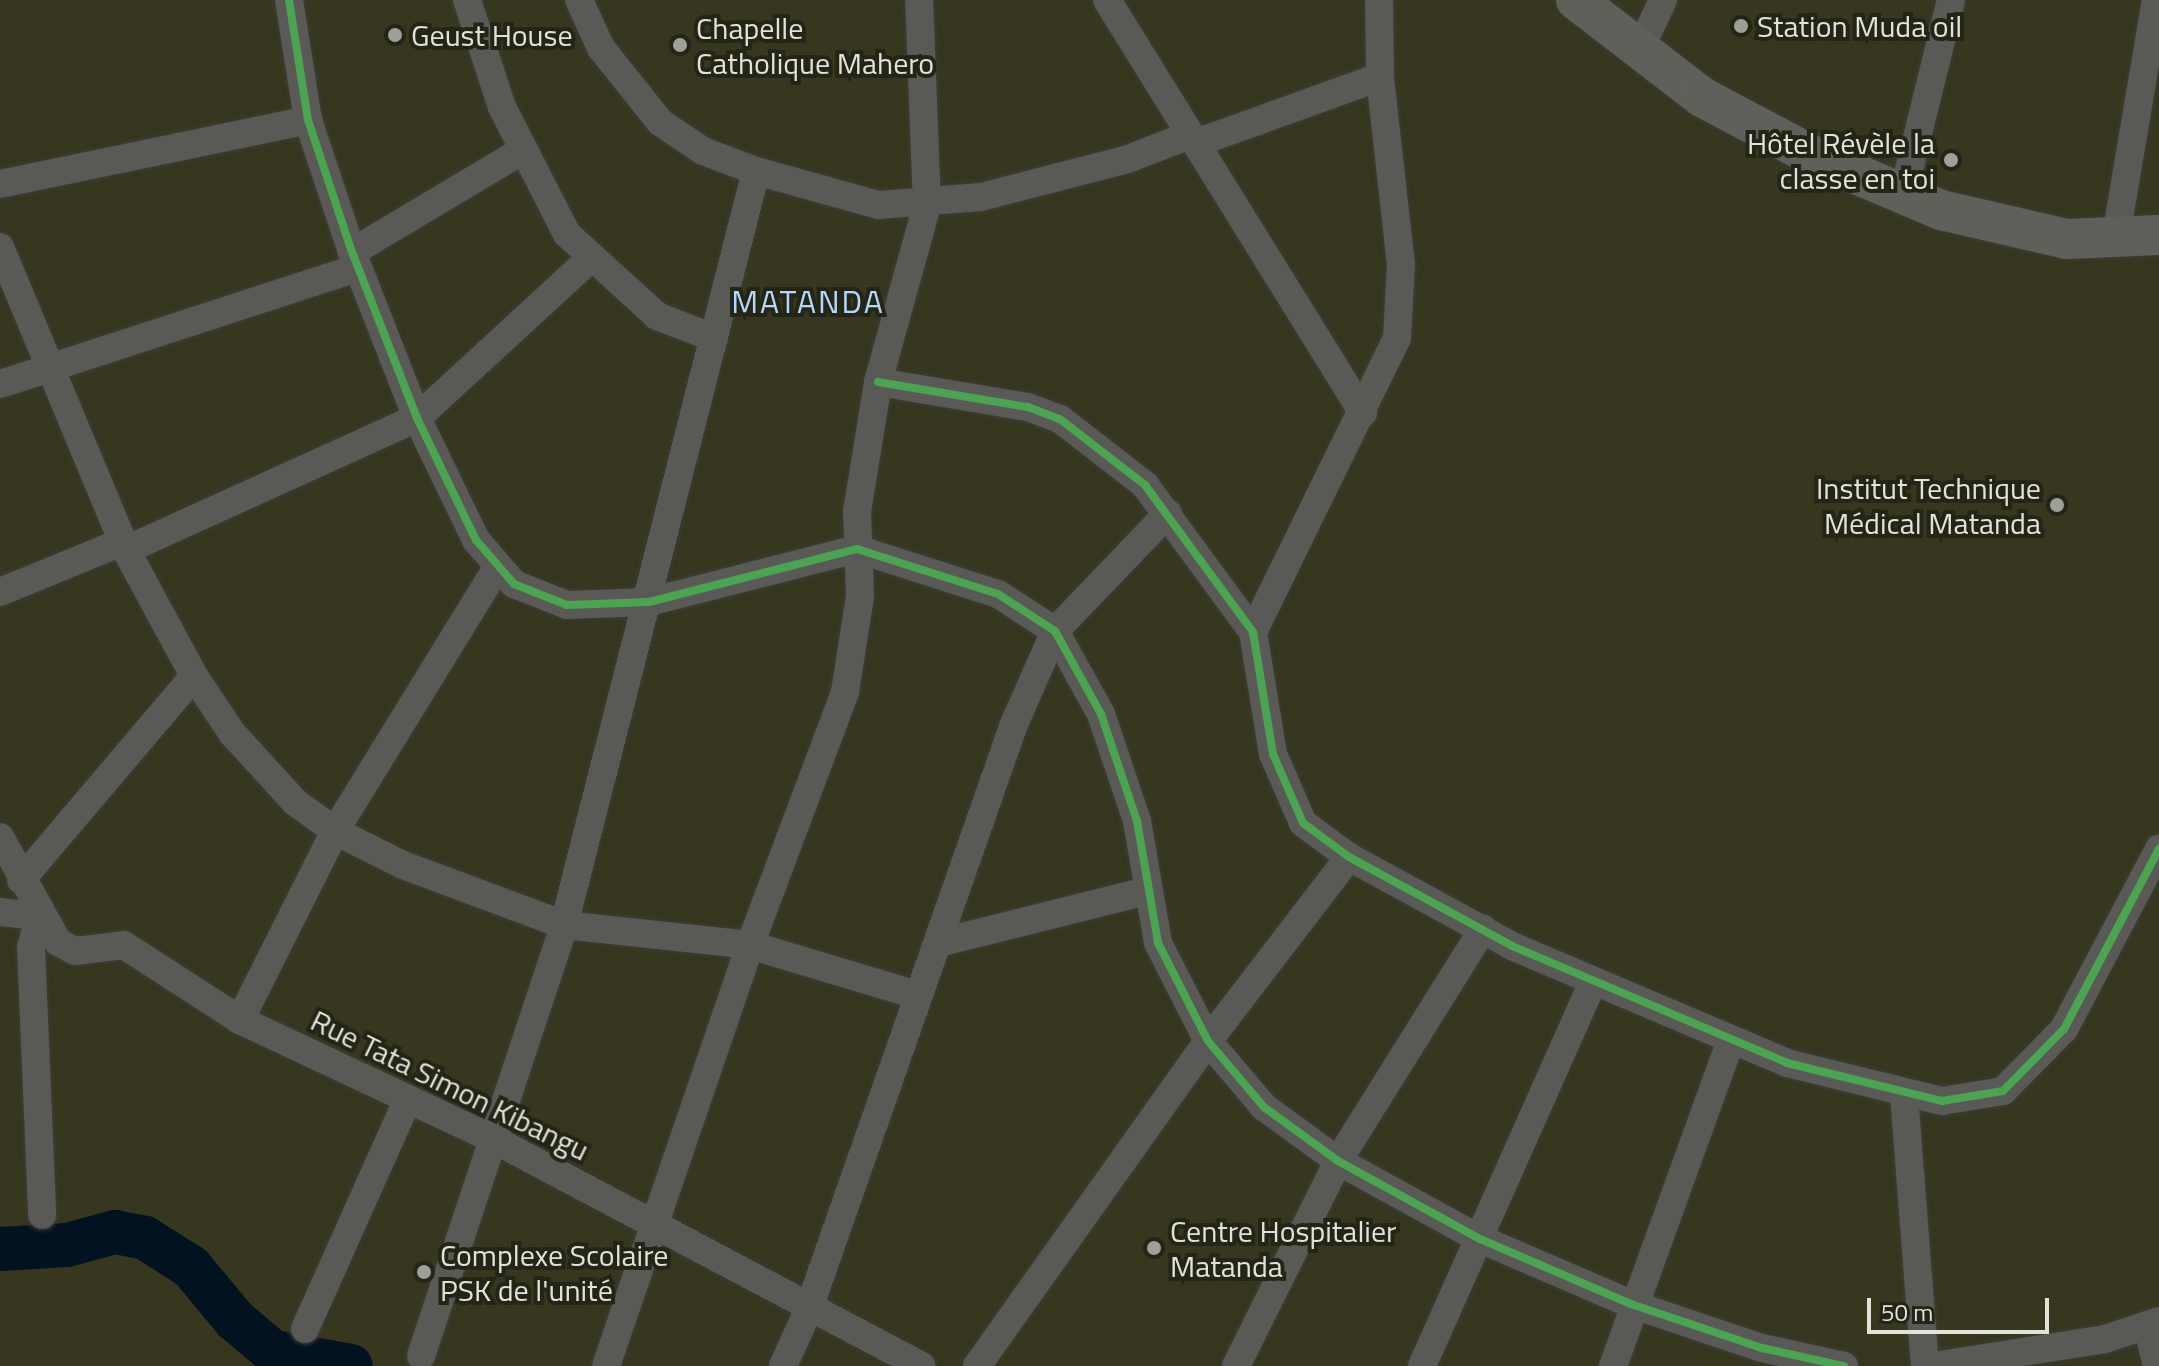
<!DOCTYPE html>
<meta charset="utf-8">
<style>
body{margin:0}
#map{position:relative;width:2159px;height:1366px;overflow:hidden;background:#22221a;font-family:"Titillium Web",sans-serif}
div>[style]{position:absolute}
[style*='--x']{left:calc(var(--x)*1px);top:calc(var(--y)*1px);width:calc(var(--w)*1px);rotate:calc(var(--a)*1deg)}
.green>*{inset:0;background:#36371e}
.river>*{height:44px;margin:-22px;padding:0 22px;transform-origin:22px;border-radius:22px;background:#031221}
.roads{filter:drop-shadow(0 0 2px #3c3c35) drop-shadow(0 0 2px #3c3c35)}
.minor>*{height:28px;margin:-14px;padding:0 14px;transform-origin:14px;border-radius:14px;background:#595956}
.highway>*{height:40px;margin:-20px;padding:0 20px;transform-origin:20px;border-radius:20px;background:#60605b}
.cycleway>*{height:8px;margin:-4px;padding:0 4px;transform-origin:4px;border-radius:4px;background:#4ca352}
.dots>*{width:22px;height:22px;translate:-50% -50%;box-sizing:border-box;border:4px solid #252517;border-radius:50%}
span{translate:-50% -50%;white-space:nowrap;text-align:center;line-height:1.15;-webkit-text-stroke:8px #252517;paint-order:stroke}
.poi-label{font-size:30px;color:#e1e2d8}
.left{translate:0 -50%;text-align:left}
.right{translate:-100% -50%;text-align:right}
.street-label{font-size:30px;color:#e1e2d8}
.neighbourhood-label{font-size:32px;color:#b3d8f9;letter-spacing:2px}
.scale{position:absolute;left:1867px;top:1298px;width:182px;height:36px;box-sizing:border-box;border:4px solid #e1e2d8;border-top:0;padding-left:10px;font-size:24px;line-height:28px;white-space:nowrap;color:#e1e2d8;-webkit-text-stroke:6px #252517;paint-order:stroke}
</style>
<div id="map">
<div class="green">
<div style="clip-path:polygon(0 0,2159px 0,2159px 1366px,0 1366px)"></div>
</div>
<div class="river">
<div style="--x:0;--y:1249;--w:67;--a:-3.4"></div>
<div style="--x:67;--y:1245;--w:50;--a:-15.2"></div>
<div style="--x:115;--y:1232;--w:31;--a:11"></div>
<div style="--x:145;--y:1238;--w:54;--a:32.2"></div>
<div style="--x:191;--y:1267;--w:69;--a:50.3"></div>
<div style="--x:235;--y:1320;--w:50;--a:40.1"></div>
<div style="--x:273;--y:1352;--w:79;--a:10.2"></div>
</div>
<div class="roads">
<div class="minor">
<div style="--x:289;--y:0;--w:121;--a:81"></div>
<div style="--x:308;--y:120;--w:139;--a:71.6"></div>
<div style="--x:352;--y:252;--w:178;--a:68.6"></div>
<div style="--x:417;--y:418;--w:136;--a:64.2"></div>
<div style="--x:476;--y:540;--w:58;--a:49.2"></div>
<div style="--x:514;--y:584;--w:57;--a:21.6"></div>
<div style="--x:567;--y:605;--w:82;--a:-2.1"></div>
<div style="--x:649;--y:602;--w:215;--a:-14.3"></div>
<div style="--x:857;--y:549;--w:148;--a:17.7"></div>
<div style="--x:998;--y:594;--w:68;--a:33"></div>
<div style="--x:1055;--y:631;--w:95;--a:61"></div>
<div style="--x:1101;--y:714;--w:113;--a:71.4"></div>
<div style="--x:1137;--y:821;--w:124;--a:80.2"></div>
<div style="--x:1158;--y:943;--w:110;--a:63"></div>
<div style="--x:1208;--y:1041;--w:87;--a:49.7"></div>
<div style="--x:1264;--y:1107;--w:92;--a:36.1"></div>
<div style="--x:1338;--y:1161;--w:162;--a:28.8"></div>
<div style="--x:1480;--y:1239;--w:164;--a:23.3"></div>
<div style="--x:1631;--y:1304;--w:138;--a:18.6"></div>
<div style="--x:1762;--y:1348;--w:84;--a:12.4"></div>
<div style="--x:467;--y:0;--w:113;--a:71.9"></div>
<div style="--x:502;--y:107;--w:143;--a:62.9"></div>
<div style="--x:567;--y:234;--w:122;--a:42.3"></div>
<div style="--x:657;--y:316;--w:61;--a:21.1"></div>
<div style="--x:579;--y:0;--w:53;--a:65.4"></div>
<div style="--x:601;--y:48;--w:95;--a:51.4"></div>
<div style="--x:660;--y:122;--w:52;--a:34"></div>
<div style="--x:703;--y:151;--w:57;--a:20.7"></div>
<div style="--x:756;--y:171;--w:128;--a:15.5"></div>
<div style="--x:879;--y:205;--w:102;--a:-4.5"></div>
<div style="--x:981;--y:197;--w:152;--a:-14.5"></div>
<div style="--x:1128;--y:159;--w:63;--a:-21.3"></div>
<div style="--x:1107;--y:0;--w:486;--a:58.2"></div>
<div style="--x:1639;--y:51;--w:56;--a:-64.8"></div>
<div style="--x:1199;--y:142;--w:192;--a:-19.8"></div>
<div style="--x:0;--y:184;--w:315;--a:-11.7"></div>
<div style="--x:1903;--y:194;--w:200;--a:-76.1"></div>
<div style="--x:2116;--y:236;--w:239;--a:-80.4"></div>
<div style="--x:0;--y:247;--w:328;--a:67.4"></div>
<div style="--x:126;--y:550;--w:143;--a:61.6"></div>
<div style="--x:194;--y:676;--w:69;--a:56.3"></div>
<div style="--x:232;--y:733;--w:93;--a:47.6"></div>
<div style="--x:295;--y:802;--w:49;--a:35.9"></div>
<div style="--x:335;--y:831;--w:76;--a:26.6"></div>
<div style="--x:403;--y:865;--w:172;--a:20.4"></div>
<div style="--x:564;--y:925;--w:187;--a:6.1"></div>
<div style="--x:750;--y:945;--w:174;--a:16.7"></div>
<div style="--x:352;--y:252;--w:199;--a:-30.8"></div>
<div style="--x:878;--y:382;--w:152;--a:9.5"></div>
<div style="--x:1028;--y:407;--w:34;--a:21"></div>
<div style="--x:1060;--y:419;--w:108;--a:37.8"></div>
<div style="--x:1145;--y:485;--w:182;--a:53.7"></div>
<div style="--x:1253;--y:632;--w:124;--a:80.7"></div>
<div style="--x:1273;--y:754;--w:75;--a:66.5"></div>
<div style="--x:1303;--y:823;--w:57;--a:36.5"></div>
<div style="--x:1349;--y:857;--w:186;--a:28.6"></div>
<div style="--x:1512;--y:946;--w:299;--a:23"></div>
<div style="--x:1787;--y:1063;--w:160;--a:13.8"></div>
<div style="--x:1942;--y:1101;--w:62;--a:-9.3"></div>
<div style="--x:2003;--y:1091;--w:87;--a:-45.5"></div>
<div style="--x:2064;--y:1029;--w:204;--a:-62.2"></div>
<div style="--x:0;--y:384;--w:376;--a:-18"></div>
<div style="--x:126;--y:550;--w:320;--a:-24.4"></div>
<div style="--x:417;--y:418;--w:234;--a:-42.6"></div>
<div style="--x:0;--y:592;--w:132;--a:-22.3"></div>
<div style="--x:1253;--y:632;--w:327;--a:-63.9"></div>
<div style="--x:1397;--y:338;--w:73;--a:-86.9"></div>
<div style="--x:1401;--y:265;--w:189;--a:-96.4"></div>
<div style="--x:1380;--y:77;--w:77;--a:-90.7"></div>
<div style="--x:0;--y:837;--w:120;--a:61.1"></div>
<div style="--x:58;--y:942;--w:19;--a:28"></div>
<div style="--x:75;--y:951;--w:49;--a:-7"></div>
<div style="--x:124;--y:945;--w:138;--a:32.9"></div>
<div style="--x:240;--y:1020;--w:277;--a:25.2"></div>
<div style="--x:491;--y:1138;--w:487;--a:27.9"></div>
<div style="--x:21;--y:880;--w:267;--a:-49.7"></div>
<div style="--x:0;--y:912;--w:39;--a:6"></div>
<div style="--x:39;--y:916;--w:32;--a:104"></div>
<div style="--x:31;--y:947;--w:268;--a:87.6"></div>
<div style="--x:938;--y:943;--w:215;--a:-14"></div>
<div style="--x:240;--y:1020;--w:212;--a:-63.3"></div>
<div style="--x:335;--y:831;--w:309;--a:-58.4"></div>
<div style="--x:1904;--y:1094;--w:273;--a:85.6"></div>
<div style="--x:2147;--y:1325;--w:42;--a:76.3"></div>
<div style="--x:305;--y:1329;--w:252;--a:-65.9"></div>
<div style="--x:421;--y:1356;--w:454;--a:-71.6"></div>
<div style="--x:564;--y:925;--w:778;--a:-75.71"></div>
<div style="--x:606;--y:1366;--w:445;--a:-71.1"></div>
<div style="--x:750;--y:945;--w:270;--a:-69.4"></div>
<div style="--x:845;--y:692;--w:97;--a:-81.1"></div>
<div style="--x:860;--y:596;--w:84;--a:-92"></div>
<div style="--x:857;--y:512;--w:132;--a:-80.8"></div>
<div style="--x:878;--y:382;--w:184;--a:-74.5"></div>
<div style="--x:927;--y:205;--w:205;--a:-92.2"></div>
<div style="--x:783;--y:1366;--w:60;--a:-65.6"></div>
<div style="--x:808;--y:1311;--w:622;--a:-70.66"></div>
<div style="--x:1014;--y:724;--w:102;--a:-66.2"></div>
<div style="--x:1055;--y:631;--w:163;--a:-46.2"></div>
<div style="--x:977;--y:1366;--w:399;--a:-54.6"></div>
<div style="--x:1208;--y:1041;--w:232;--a:-52.5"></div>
<div style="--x:1236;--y:1366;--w:229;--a:-63.5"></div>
<div style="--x:1338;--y:1161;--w:274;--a:-58"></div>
<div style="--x:1422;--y:1366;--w:418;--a:-66"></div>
<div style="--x:1613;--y:1366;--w:347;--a:-70.1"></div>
<div style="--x:1933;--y:1366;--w:174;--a:-8.9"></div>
<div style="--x:2105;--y:1339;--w:57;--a:-18.4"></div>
</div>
<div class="highway">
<div style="--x:1576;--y:0;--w:159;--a:37.6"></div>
<div style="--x:1702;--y:97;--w:121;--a:28"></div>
<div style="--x:1809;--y:154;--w:143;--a:23"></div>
<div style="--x:1941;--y:210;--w:129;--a:13"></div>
<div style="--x:2067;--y:239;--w:92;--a:-2.5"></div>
</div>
</div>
<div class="cycleway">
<div style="--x:289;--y:0;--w:121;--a:81"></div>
<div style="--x:308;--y:120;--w:139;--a:71.6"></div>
<div style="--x:352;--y:252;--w:178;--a:68.6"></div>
<div style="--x:417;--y:418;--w:136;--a:64.2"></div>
<div style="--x:476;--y:540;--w:58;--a:49.2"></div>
<div style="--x:514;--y:584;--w:57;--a:21.6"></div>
<div style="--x:567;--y:605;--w:82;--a:-2.1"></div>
<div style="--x:649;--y:602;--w:215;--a:-14.3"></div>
<div style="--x:857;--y:549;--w:148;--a:17.7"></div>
<div style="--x:998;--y:594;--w:68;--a:33"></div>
<div style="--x:1055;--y:631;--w:95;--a:61"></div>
<div style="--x:1101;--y:714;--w:113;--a:71.4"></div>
<div style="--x:1137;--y:821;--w:124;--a:80.2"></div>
<div style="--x:1158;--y:943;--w:110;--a:63"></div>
<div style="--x:1208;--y:1041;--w:87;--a:49.7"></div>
<div style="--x:1264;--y:1107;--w:92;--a:36.1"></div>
<div style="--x:1338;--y:1161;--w:162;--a:28.8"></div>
<div style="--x:1480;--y:1239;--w:164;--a:23.3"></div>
<div style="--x:1631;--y:1304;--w:138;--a:18.6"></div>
<div style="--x:1762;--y:1348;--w:84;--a:12.4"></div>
<div style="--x:878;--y:382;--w:152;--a:9.5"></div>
<div style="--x:1028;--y:407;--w:34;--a:21"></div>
<div style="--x:1060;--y:419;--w:108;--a:37.8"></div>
<div style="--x:1145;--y:485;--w:182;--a:53.7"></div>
<div style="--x:1253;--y:632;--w:124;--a:80.7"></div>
<div style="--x:1273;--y:754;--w:75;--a:66.5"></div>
<div style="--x:1303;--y:823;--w:57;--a:36.5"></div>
<div style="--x:1349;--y:857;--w:186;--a:28.6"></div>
<div style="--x:1512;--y:946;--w:299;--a:23"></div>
<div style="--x:1787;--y:1063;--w:160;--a:13.8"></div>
<div style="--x:1942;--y:1101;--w:62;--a:-9.3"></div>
<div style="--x:2003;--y:1091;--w:87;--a:-45.5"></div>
<div style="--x:2064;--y:1029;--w:204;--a:-62.2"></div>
</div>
<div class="dots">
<div style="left:1741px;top:26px;background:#9e9f96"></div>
<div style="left:395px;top:35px;background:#9e9f96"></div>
<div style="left:680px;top:45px;background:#9e9f96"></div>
<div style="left:1951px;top:160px;background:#9e9f96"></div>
<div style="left:2057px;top:505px;background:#9e9f96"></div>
<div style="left:1154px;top:1248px;background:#9e9f96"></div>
<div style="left:424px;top:1272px;background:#9e9f96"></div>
</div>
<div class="poi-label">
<span class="left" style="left:1757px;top:26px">Station Muda oil</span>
<span class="left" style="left:696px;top:45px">Chapelle<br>Catholique Mahero</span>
<span class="left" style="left:411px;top:35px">Geust House</span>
<span class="right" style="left:1935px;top:160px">Hôtel Révèle la<br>classe en toi</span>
<span class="right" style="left:2041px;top:505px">Institut Technique<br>Médical Matanda</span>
<span class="left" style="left:1170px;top:1248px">Centre Hospitalier<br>Matanda</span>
<span class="left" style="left:440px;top:1272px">Complexe Scolaire<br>PSK de l'unité</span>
</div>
<div class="street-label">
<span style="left:450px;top:1085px;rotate:26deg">Rue Tata Simon Kibangu</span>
</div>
<div class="neighbourhood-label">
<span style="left:808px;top:301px">MATANDA</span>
</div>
<div class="scale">50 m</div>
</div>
